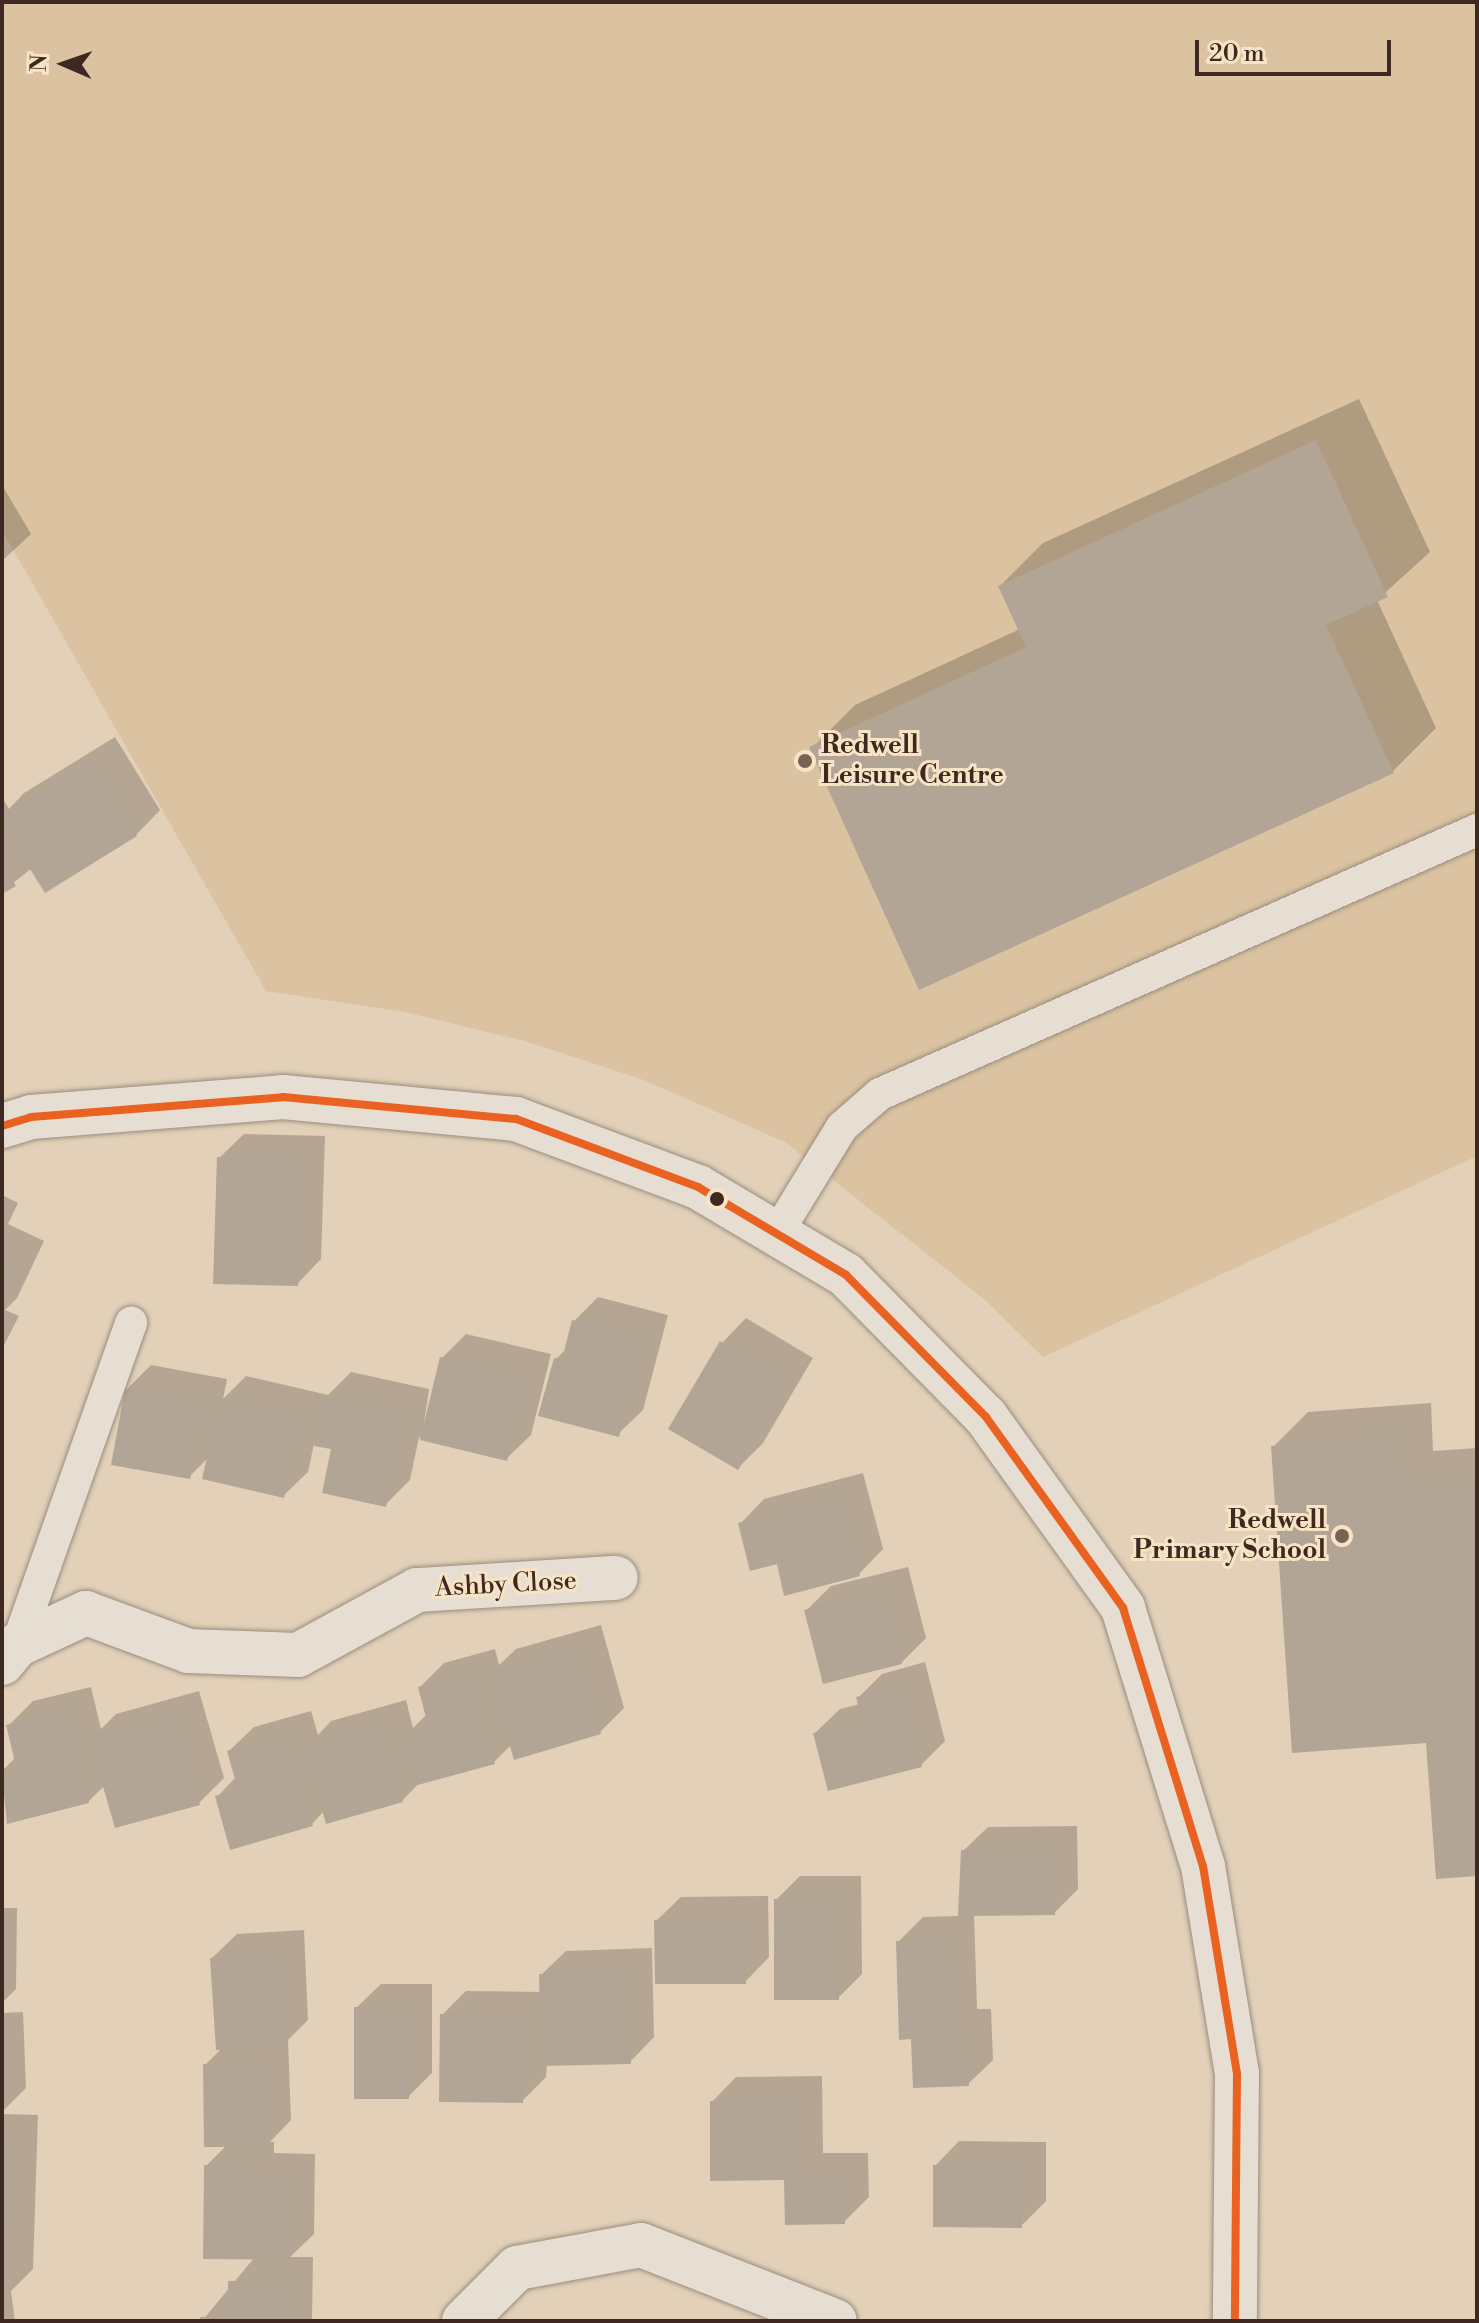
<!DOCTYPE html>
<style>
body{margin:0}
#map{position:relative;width:1479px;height:2323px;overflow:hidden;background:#e2d0b8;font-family:"Libre Bodoni",serif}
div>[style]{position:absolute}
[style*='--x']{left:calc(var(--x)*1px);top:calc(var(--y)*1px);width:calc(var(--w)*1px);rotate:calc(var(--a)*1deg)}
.green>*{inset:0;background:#dbc2a1}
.shadow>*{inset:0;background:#0003}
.building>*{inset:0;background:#b2a595}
.roads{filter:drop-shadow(0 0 2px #998d7e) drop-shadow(0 0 2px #998d7e)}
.service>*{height:32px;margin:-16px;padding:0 16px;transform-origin:16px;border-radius:16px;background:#e6ded2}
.minor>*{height:44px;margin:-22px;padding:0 22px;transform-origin:22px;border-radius:22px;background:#e6ded2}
.bus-1>*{height:8px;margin:-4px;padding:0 4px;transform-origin:4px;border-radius:4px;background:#e96222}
.dots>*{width:22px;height:22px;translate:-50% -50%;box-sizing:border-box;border:4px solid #f8e3c5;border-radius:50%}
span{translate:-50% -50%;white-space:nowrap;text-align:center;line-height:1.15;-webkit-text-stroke:6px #f8e3c5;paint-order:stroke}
.poi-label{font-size:26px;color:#3d2921;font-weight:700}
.left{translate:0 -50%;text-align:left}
.right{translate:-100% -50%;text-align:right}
.street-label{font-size:26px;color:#3d2921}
.frame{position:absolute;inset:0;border:4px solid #3d2921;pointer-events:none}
.north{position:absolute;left:24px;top:24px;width:80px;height:80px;-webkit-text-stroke:6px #f8e3c5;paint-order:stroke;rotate:272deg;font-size:22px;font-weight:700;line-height:32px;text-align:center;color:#3d2921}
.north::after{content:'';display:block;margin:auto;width:28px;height:36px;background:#3d2921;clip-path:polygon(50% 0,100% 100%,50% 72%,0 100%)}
.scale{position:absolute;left:1195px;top:40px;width:196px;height:36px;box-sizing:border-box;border:4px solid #3d2921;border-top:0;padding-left:10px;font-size:24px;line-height:28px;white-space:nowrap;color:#3d2921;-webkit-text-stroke:6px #f8e3c5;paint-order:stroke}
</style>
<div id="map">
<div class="green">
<div style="clip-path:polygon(2px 2px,1477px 2px,1477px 1156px,1043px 1357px,984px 1299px,785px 1142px,641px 1079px,525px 1041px,405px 1012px,266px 991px,2px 530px)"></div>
</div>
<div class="shadow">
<div style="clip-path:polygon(1359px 399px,1430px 552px,1377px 600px,1436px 728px,1393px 771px,812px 748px,855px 705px,1020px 629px,1000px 586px,1043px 543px)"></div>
<div style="clip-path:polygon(2px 485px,31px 534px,2px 561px)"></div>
<div style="clip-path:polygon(115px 737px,160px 810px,136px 835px,32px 868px,2px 892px,2px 797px,9px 809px,24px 793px)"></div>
<div style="clip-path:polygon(244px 1134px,325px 1136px,321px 1259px,297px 1284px,219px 1158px)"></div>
<div style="clip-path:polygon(2px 1195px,18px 1203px,8px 1224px,44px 1241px,17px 1298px,5px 1310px,19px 1316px,2px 1349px)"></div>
<div style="clip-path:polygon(598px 1297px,668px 1315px,643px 1410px,618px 1434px,556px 1359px,567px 1348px,574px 1321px)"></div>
<div style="clip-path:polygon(746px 1318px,813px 1358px,763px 1443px,738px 1468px,722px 1343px)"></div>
<div style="clip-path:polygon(466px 1334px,551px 1354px,531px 1435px,506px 1459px,419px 1437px,410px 1480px,385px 1505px,334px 1448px,314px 1444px,308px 1472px,283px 1496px,209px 1457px,189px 1477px,126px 1390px,151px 1365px,227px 1379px,223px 1399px,246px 1376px,328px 1395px,351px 1372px,429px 1389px,422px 1437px,442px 1358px)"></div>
<div style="clip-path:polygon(1431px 1403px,1433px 1451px,1477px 1448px,1477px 1874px,1428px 1741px,1273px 1447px,1308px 1412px)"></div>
<div style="clip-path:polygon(863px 1473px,883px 1549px,859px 1574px,778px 1562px,740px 1524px,764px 1499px)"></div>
<div style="clip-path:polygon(908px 1567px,926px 1638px,901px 1663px,807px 1610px,831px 1586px)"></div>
<div style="clip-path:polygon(601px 1625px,624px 1708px,600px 1732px,512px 1744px,494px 1762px,420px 1782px,402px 1801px,324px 1811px,312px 1824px,217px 1797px,236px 1777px,229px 1751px,254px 1727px,311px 1711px,318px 1735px,331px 1721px,406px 1700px,413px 1728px,427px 1714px,420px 1687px,444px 1663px,495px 1649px,499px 1665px,516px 1649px)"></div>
<div style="clip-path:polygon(925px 1662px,945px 1741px,921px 1765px,815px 1733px,840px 1709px,860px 1704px,858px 1698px,882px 1674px)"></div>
<div style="clip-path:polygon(91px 1687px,101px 1729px,116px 1714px,199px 1691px,224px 1778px,199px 1803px,105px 1785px,88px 1802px,8px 1822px,2px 1771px,16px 1757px,8px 1726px,33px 1701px)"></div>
<div style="clip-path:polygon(1077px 1826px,1078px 1889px,1054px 1913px,974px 1914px,977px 2009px,991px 2009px,993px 2060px,968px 2084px,913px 2037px,898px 1942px,923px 1917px,960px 1916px,963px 1851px,988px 1827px)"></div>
<div style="clip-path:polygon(800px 1876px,861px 1876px,862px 1974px,838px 1998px,776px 1900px)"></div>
<div style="clip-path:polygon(768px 1896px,769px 1957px,745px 1982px,656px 1921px,681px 1897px)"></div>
<div style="clip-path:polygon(2px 1908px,17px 1908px,16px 1989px,2px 2003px)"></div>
<div style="clip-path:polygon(304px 1930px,308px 2020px,288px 2040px,291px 2120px,270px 2142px,274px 2142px,274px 2153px,315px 2154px,314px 2234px,290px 2257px,313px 2257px,312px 2321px,202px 2321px,254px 2258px,206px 2166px,227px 2145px,205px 2065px,223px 2047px,212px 1958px,237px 1934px)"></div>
<div style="clip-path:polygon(652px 1948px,654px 2037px,630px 2062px,547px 2064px,546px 2077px,522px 2101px,442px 2015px,466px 1991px,542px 1992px,541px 1975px,566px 1951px)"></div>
<div style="clip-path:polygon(381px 1984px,432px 1984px,432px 2073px,408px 2097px,356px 2008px)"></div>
<div style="clip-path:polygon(23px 2012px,26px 2088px,2px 2112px,2px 2013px)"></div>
<div style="clip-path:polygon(822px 2076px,823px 2153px,868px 2153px,869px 2197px,844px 2222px,786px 2178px,712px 2102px,736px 2077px)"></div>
<div style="clip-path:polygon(2px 2114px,38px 2115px,33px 2269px,11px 2291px,15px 2321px,2px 2321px)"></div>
<div style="clip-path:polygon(959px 2141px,1046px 2142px,1046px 2201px,1021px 2226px,935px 2166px)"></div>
</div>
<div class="building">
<div style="clip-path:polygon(1316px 440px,1388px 597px,1326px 625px,1394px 773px,919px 990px,809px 747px,1026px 647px,998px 586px)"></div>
<div style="clip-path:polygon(90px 760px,137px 836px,45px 893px,2px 824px,2px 814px)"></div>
<div style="clip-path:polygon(2px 863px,16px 886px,2px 894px)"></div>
<div style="clip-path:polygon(217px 1157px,301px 1159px,298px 1286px,213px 1284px)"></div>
<div style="clip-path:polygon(2px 1257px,21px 1266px,2px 1306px)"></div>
<div style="clip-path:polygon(572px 1320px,645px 1339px,619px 1437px,538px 1416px,554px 1358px,562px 1359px)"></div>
<div style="clip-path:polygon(720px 1341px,790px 1383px,738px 1470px,668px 1429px)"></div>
<div style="clip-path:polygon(440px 1357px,527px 1379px,507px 1461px,420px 1440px)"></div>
<div style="clip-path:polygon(125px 1389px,203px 1403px,190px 1479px,111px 1465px)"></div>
<div style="clip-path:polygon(324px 1396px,405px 1413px,386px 1507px,322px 1493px,331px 1449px,314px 1446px)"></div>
<div style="clip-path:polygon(220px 1400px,302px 1419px,284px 1498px,202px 1479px)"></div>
<div style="clip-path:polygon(1397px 1437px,1399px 1484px,1477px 1479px,1477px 1876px,1436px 1879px,1426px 1743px,1292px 1753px,1271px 1446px)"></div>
<div style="clip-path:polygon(839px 1496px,860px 1576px,784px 1596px,777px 1564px,750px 1571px,738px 1523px)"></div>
<div style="clip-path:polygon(883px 1590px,902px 1664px,823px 1684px,804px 1610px)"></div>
<div style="clip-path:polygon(577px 1648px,601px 1734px,514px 1760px,489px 1673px)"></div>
<div style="clip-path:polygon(470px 1672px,495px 1764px,414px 1786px,401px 1738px,429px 1729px,418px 1687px)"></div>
<div style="clip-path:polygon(901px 1686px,922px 1767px,828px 1791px,813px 1733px,862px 1720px,856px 1697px)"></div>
<div style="clip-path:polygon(67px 1710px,89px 1803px,7px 1824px,2px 1774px,17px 1770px,6px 1725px)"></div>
<div style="clip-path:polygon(175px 1714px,200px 1805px,115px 1828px,89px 1738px)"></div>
<div style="clip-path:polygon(382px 1724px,403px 1802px,326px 1824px,305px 1745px)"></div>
<div style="clip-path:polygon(286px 1734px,313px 1826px,230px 1850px,215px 1796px,238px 1790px,227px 1751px)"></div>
<div style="clip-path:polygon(961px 1850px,1054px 1850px,1055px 1915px,958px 1916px)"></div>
<div style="clip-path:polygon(774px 1899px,838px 1899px,839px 2000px,774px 2000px)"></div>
<div style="clip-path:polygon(654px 1920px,745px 1920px,746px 1984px,655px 1984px)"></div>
<div style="clip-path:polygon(951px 1939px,954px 2033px,967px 2033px,969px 2086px,913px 2088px,911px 2039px,899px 2040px,896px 1941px)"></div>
<div style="clip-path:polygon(280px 1953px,284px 2046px,216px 2050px,210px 1958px)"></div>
<div style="clip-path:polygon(628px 1972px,631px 2064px,541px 2066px,539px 1974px)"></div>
<div style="clip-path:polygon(354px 2007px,409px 2007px,409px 2099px,354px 2099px)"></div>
<div style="clip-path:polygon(440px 2014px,525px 2016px,523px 2103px,439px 2102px)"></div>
<div style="clip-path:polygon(203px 2064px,267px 2064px,268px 2147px,204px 2147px)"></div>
<div style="clip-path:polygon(798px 2100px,800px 2177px,844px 2176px,845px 2224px,785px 2225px,784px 2180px,710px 2181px,710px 2101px)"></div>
<div style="clip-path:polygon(2px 2138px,15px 2139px,9px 2295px,2px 2295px)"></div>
<div style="clip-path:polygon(204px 2165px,251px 2166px,250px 2177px,292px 2178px,290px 2260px,203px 2259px)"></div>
<div style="clip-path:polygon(933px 2165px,1022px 2165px,1022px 2228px,933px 2227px)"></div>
<div style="clip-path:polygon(228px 2281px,289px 2281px,289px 2321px,200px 2321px,200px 2317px,228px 2316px)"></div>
</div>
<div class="roads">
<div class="service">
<div style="--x:777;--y:1233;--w:124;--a:-58.5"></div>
<div style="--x:842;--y:1127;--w:50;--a:-41"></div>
<div style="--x:880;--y:1094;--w:653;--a:-23.86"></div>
<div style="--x:17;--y:1645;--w:342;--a:-70.5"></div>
</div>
<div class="minor">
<div style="--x:2;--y:1126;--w:30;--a:-17"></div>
<div style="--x:31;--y:1117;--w:253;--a:-4.5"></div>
<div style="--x:283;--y:1097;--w:234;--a:5.4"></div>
<div style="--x:516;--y:1119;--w:194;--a:20.5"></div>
<div style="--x:698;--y:1187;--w:172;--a:30.7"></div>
<div style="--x:846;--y:1275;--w:199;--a:45.4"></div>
<div style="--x:986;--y:1417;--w:235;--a:54.3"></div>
<div style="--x:1123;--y:1608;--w:270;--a:72.8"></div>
<div style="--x:1203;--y:1866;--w:210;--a:80.7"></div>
<div style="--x:1237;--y:2073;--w:248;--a:90.5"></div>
<div style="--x:2;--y:1663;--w:23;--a:-50"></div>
<div style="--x:17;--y:1645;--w:76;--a:-24.9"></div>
<div style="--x:86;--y:1613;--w:109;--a:20.4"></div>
<div style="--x:188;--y:1651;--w:110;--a:2.1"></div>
<div style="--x:298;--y:1655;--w:136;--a:-28.6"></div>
<div style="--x:417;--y:1590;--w:199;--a:-3.5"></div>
<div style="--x:464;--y:2321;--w:75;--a:-45"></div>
<div style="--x:517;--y:2268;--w:126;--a:-10.5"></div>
<div style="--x:641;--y:2245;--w:208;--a:21.4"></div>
</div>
</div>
<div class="bus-1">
<div style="--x:2;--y:1126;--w:30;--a:-17"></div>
<div style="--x:31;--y:1117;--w:253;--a:-4.5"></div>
<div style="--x:283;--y:1097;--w:234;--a:5.4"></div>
<div style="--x:516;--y:1119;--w:194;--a:20.5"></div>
<div style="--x:698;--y:1187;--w:172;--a:30.7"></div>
<div style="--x:846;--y:1275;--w:199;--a:45.4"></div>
<div style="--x:986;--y:1417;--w:235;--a:54.3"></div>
<div style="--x:1123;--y:1608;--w:270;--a:72.8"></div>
<div style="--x:1203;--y:1866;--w:210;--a:80.7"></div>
<div style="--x:1237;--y:2073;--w:248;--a:90.5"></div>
</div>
<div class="dots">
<div style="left:805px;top:761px;background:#776356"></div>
<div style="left:717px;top:1199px;background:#3d2921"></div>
<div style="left:1342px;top:1536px;background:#776356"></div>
</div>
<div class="poi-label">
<span class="left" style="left:821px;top:761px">Redwell<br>Leisure Centre</span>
<span class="right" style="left:1326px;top:1536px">Redwell<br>Primary School</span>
</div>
<div class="street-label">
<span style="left:506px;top:1585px;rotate:-3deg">Ashby Close</span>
</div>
<div class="frame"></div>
<div class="north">N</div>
<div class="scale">20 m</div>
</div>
